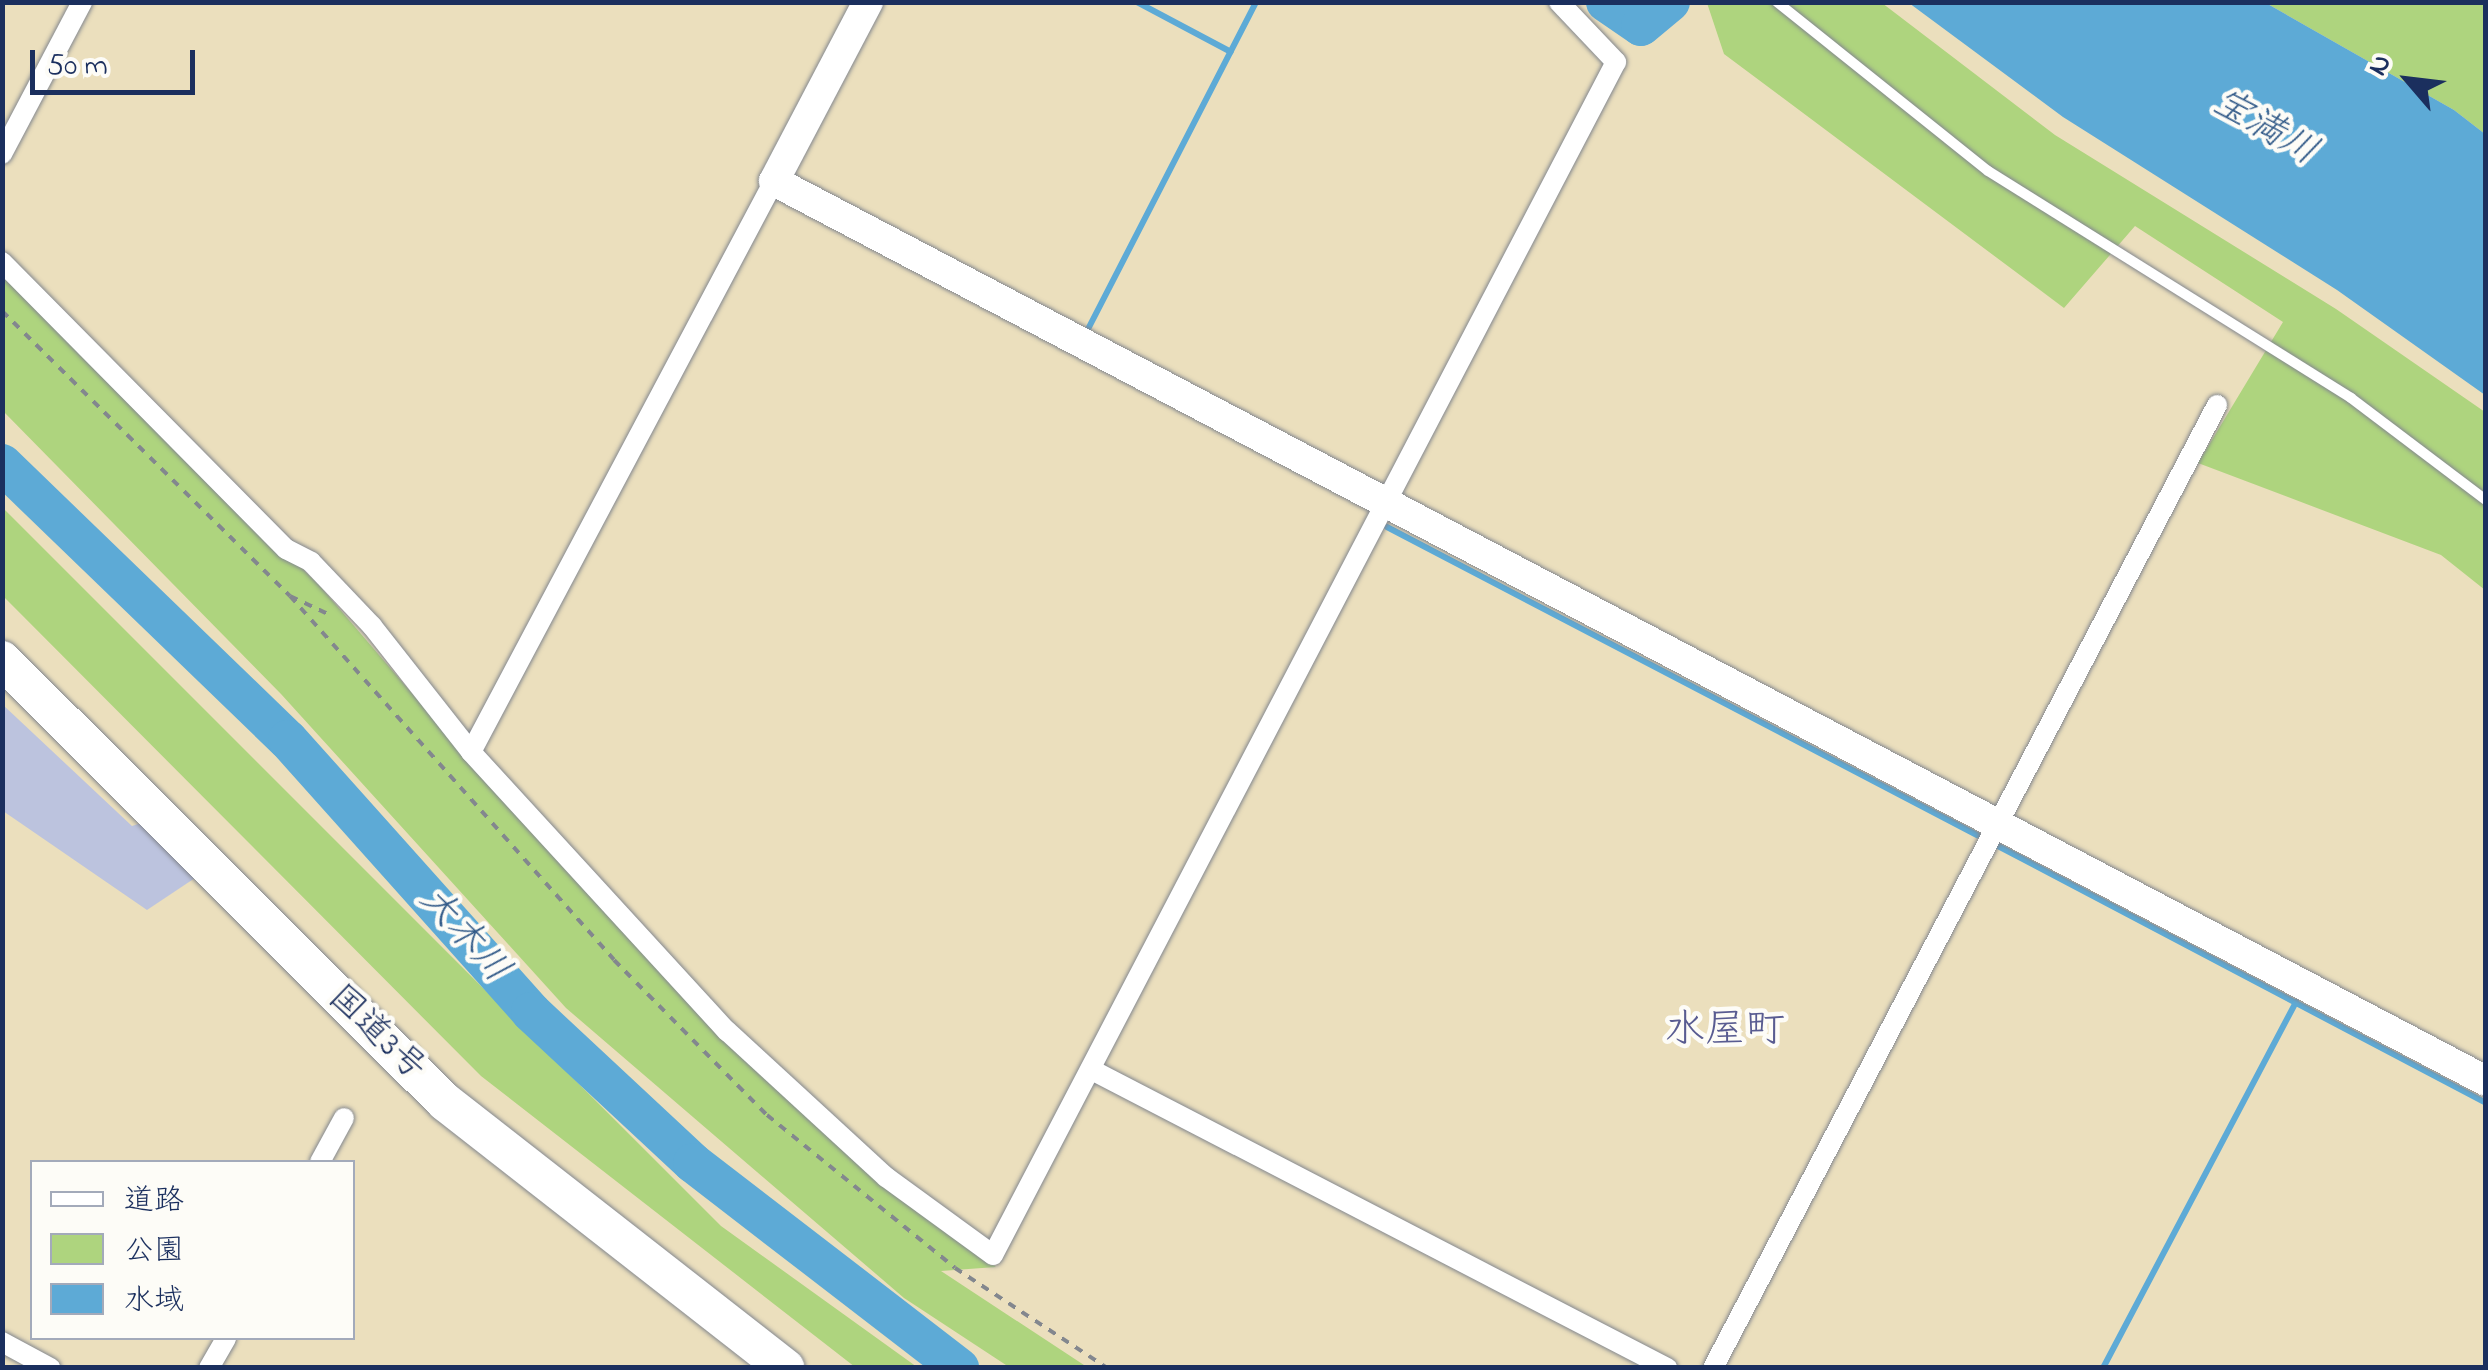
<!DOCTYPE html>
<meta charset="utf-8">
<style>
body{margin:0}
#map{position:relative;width:2488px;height:1370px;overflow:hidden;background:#ebdfbd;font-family:"Indie Flower","Klee One",sans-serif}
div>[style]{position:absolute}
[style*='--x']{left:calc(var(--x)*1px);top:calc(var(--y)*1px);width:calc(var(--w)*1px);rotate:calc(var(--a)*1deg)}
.industrial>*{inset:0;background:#bcc3de}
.green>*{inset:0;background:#aed47e}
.water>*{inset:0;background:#5daad6}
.stream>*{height:6px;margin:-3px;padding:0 3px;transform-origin:3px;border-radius:3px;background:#5daad6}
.river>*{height:40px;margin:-20px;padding:0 20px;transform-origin:20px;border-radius:20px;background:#5daad6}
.path>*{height:4px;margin-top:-2px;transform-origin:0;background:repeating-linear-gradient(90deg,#83878e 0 8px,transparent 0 16px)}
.roads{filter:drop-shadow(0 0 2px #83878e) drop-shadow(0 0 2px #83878e)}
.lane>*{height:10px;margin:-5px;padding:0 5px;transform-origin:5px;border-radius:5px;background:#fff}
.street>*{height:20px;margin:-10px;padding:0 10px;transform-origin:10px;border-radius:10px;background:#fff}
.secondary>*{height:30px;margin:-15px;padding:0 15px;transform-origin:15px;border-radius:15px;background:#fff}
.highway>*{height:38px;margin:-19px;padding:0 19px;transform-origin:19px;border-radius:19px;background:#fff}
span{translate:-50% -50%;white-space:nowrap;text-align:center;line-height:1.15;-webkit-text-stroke:9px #fdfcf7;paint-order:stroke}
.street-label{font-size:35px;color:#1b2f5e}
.water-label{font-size:38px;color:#325a88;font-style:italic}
.quarter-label{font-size:40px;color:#595c91}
.frame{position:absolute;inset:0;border:5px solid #1b2f5e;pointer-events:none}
.legend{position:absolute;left:30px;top:1160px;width:325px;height:180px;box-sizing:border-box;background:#fdfcf7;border:2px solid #a3aaba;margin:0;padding:12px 18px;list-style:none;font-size:30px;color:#1b2f5e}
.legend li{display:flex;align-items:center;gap:20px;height:50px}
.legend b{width:50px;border:2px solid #a3aaba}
.north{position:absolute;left:2358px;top:30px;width:100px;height:100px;-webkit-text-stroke:8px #fdfcf7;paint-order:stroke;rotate:298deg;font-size:28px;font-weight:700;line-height:40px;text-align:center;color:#1b2f5e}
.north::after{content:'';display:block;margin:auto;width:35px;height:45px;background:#1b2f5e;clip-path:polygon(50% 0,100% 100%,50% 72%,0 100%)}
.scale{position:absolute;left:30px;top:50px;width:165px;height:45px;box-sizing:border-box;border:5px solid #1b2f5e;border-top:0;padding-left:12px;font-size:30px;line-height:35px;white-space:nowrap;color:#1b2f5e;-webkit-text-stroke:8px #fdfcf7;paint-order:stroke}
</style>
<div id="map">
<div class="industrial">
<div style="clip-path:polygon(2px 704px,132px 826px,141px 823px,195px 878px,147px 910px,3px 811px)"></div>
</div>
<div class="green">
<div style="clip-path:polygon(1707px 3px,1882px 3px,2055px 135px,2336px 309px,2485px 412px,2485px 590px,2441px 555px,2198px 463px,2283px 322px,2135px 226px,2064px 308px,1724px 54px)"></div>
<div style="clip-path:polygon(2266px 3px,2485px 3px,2485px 134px,2454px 110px)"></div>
<div style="clip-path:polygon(3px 276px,319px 585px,464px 754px,875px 1177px,996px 1267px,941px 1271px,1087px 1367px,1009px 1367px,904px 1298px,566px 1008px,281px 694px,3px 411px)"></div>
<div style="clip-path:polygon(2px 507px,721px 1226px,917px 1367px,855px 1367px,481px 1076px,3px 596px)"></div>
</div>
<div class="water">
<div style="clip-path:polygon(1909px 3px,2266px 3px,2454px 110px,2485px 134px,2485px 395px,2337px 290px,2063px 117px)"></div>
</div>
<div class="stream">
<div style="--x:1137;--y:2;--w:106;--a:28"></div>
<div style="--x:1641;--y:26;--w:13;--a:48"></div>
<div style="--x:1086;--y:333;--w:372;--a:-62.8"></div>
<div style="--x:1387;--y:527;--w:666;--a:27.57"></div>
<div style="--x:1998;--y:846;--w:552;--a:27.77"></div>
<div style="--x:2103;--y:1368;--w:414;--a:-62.2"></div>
</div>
<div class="river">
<div style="--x:1606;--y:2;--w:42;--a:34.4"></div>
<div style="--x:1641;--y:26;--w:38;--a:-40"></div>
<div style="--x:2;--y:464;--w:397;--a:44"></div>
<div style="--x:288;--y:740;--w:365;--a:48.2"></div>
<div style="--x:531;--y:1012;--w:221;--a:43"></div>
<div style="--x:693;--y:1163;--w:336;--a:37.6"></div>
</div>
<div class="path">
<div style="--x:2;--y:311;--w:405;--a:44.7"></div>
<div style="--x:290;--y:596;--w:487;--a:48.3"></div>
<div style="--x:614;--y:960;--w:218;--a:45.4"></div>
<div style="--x:767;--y:1115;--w:242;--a:39.1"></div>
<div style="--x:955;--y:1268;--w:182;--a:33.3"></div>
<div style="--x:290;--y:596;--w:44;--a:25.4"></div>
</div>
<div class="roads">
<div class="lane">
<div style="--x:1777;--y:2;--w:270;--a:38.7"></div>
<div style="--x:1988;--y:171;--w:428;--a:32"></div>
<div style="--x:2351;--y:398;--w:169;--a:37.1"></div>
</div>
<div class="street">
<div style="--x:2;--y:154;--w:172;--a:-62.2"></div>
<div style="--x:2;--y:262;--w:404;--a:45.3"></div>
<div style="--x:286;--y:549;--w:28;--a:27"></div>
<div style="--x:311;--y:562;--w:88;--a:46.4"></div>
<div style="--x:372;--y:626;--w:160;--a:51.8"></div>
<div style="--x:471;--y:752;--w:379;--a:47.5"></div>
<div style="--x:727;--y:1031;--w:216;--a:42.6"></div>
<div style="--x:886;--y:1177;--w:132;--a:36.1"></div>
<div style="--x:993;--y:1255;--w:1346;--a:-62.43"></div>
<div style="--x:1616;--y:62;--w:83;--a:-133.5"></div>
<div style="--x:471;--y:752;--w:646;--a:-62.05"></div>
<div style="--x:1092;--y:1070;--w:648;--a:27.4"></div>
<div style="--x:320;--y:1162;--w:50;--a:-61.4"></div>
<div style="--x:2;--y:1342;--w:55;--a:28.4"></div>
<div style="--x:209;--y:1368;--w:34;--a:-60"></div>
<div style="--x:1713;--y:1368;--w:1087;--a:-62.37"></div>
</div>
<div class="secondary">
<div style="--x:868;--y:2;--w:202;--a:117.7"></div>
<div style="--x:774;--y:181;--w:1934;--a:27.73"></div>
</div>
<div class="highway">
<div style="--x:2;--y:660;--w:626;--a:44.94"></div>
<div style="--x:445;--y:1102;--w:432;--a:38"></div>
</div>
</div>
<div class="street-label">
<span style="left:376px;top:1034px;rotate:44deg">国道3号</span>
</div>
<div class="water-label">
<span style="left:2264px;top:129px;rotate:30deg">宝満川</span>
<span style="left:463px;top:936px;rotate:48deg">大木川</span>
</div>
<div class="quarter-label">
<span style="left:1725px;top:1032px">水屋町</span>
</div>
<div class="frame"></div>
<ul class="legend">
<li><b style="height:12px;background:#fff"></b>道路</li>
<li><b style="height:28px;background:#aed47e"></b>公園</li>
<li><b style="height:28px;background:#5daad6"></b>水域</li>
</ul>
<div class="north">N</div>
<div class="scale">50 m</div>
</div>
